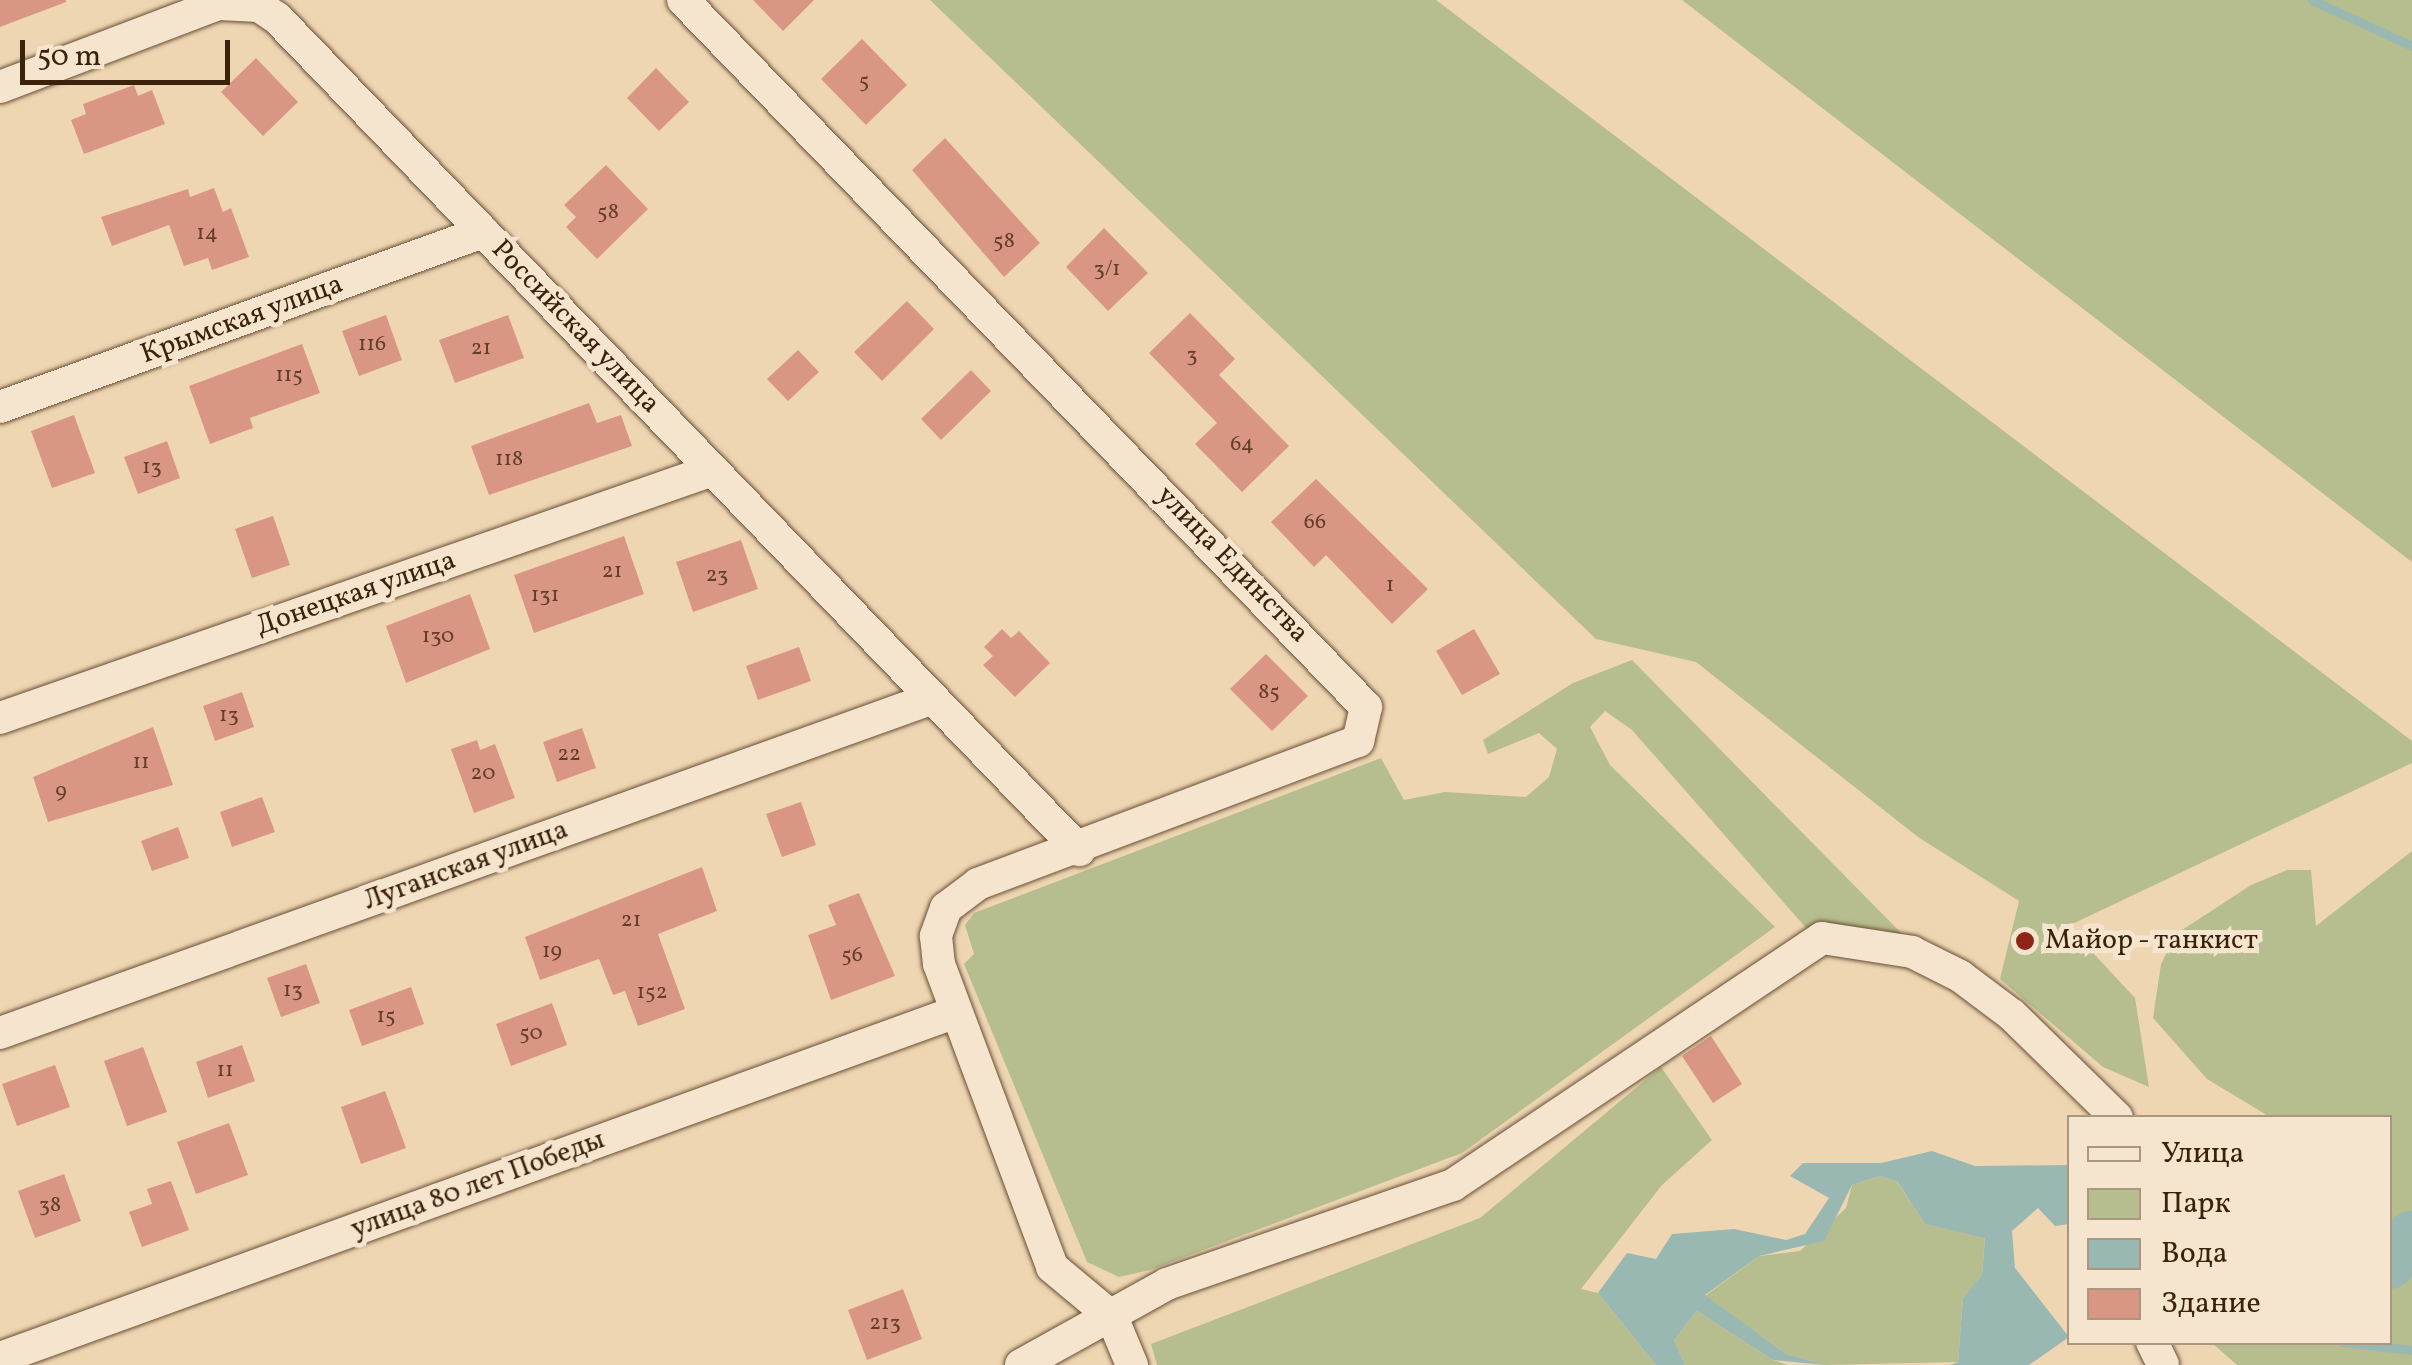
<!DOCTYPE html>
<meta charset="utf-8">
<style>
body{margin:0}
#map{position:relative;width:2412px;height:1365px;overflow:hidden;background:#efd6b3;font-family:Vollkorn,serif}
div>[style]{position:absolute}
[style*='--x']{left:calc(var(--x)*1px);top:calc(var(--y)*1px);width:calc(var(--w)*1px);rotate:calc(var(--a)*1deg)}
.green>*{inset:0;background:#b6be8f}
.water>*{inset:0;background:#9ab8b2}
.stream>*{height:9px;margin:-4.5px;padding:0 4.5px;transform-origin:4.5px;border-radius:4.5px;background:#9ab8b2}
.river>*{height:50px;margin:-25px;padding:0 25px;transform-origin:25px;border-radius:25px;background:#9ab8b2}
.building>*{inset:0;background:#da9684}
.roads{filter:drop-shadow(0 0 2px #684f35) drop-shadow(0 0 2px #684f35)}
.minor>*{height:32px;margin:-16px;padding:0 16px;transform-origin:16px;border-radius:16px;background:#f5e4ce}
.dots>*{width:28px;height:28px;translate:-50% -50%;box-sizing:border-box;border:5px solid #f5e4ce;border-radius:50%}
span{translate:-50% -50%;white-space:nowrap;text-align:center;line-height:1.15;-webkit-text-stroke:10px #f5e4ce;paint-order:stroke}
.number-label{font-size:22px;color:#633f29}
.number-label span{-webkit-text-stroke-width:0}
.street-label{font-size:28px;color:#3b220b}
.poi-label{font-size:28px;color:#3b220b}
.left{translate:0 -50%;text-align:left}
.legend{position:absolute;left:2067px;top:1115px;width:325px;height:230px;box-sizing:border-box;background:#f5e4ce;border:2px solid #ab9680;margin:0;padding:12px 18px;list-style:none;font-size:30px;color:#3b220b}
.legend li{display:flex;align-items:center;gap:20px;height:50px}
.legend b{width:50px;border:2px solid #ab9680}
.scale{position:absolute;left:20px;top:40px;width:210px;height:45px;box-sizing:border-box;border:5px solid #3b220b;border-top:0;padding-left:12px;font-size:30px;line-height:35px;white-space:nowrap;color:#3b220b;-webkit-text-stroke:8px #f5e4ce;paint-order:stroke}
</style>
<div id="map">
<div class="green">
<div style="clip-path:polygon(930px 0,1436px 0,2412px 741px,2412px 763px,2068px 926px,2135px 998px,2149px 1087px,2103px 1067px,2000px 979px,2019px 901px,1918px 837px,1696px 662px,1596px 639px)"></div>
<div style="clip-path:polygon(1682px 0,2412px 0,2412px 562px)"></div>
<div style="clip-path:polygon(1632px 660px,1910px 942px,1807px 929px,1632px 730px,1605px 711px,1590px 727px,1610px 765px,1775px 927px,1462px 1153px,1150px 1270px,1119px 1277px,1087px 1262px,964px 964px,974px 954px,965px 925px,974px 913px,1381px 758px,1404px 800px,1445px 792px,1526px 797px,1549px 777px,1557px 749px,1539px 733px,1488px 754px,1483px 740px,1573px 683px)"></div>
<div style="clip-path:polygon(2412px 851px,2412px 1365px,2237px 1365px,2212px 1343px,2390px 1342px,2390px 1118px,2270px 1117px,2207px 1079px,2153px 1018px,2161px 964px,2176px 934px,2251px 885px,2287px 870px,2311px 870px,2316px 926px)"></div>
<div style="clip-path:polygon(1661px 1067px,1712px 1140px,1662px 1185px,1581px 1289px,1598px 1293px,1656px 1365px,1157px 1365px,1151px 1344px,1480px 1218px)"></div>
<div style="clip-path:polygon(1880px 1176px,1896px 1180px,1925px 1224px,1985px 1237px,1982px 1276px,1963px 1298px,1958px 1362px,1825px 1365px,1786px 1354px,1705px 1296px,1759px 1256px,1800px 1251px,1846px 1208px,1852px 1185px)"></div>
<div style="clip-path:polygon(1697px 1311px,1773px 1360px,1788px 1365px,1685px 1365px,1674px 1340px)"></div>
</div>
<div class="water">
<div style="clip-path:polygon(1932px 1151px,1975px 1166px,2069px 1165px,2069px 1224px,2055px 1226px,2038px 1208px,2012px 1231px,2015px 1268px,2069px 1337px,2029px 1365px,1950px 1365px,1958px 1362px,1963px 1298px,1982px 1275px,1985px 1238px,1925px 1224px,1897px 1181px,1880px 1176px,1852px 1185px,1824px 1241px,1759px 1256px,1705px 1295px,1786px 1354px,1825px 1365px,1773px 1360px,1697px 1311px,1674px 1340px,1685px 1365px,1656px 1365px,1598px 1293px,1627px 1253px,1656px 1259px,1672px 1234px,1734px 1229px,1786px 1240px,1805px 1234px,1829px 1198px,1790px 1176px,1803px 1163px,1881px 1163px)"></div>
</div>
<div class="stream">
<div style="--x:2312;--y:0;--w:110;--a:24.7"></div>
<div style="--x:2342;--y:1342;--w:70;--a:6.5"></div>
</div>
<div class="river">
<div style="--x:2390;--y:1264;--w:36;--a:-52"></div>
</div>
<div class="building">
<div style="clip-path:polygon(0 0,66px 0,66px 2px,0 27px)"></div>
<div style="clip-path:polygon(753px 0,814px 0,783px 31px)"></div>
<div style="clip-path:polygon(862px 39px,907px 85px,866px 125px,821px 79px)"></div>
<div style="clip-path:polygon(256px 58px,298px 102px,263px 136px,221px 92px)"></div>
<div style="clip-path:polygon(656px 68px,689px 102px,659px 131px,627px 98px)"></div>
<div style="clip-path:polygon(134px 85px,138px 96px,152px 90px,165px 124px,84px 154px,71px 120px,86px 114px,83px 104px)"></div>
<div style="clip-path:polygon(945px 138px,1040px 243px,1004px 277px,912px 170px)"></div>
<div style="clip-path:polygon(606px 165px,648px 209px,597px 259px,566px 227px,576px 217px,564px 205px)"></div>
<div style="clip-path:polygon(214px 188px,223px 212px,231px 208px,249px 257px,212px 270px,208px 258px,184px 266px,169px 225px,112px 246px,101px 217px,188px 189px,190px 197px)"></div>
<div style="clip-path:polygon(1104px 228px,1148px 273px,1108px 311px,1066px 267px)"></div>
<div style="clip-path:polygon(907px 301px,934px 329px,882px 381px,854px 352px)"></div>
<div style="clip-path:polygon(1190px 313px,1235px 359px,1219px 375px,1289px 446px,1242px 492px,1195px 444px,1217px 423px,1149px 353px)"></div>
<div style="clip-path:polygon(386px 315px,402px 360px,359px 376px,342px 331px)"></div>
<div style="clip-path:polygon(508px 315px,524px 358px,455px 383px,439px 340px)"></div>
<div style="clip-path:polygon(302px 344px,320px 393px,250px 418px,253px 428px,210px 444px,189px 386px)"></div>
<div style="clip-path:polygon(798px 350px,819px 372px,788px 401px,767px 379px)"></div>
<div style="clip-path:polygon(971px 370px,991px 391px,941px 440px,921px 419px)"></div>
<div style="clip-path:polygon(589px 403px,597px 423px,621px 415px,632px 446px,489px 495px,471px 446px)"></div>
<div style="clip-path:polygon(74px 415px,95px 473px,52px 488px,31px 431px)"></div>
<div style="clip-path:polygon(167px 441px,180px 478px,138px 494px,124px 457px)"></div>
<div style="clip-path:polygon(1316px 479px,1428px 589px,1392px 624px,1326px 555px,1314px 567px,1271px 522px)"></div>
<div style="clip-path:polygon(273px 516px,290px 565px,252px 578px,235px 529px)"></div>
<div style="clip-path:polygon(624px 536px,644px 594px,534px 633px,514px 575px)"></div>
<div style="clip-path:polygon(741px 540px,758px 589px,693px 612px,676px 562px)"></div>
<div style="clip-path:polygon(470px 594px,490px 649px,406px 683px,386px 626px)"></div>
<div style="clip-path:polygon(1002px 629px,1011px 638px,1019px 631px,1050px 663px,1015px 697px,983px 665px,993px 656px,984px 647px)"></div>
<div style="clip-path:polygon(1474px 629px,1500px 674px,1462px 695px,1436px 651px)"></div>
<div style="clip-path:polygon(799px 647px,811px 681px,758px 700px,746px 666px)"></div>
<div style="clip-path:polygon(1266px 654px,1308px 696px,1272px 731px,1230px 689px)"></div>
<div style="clip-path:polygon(242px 692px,254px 727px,215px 741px,203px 706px)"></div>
<div style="clip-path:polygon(153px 727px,173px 785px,48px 822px,33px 777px)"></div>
<div style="clip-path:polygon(582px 728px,596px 768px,557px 782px,543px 742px)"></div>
<div style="clip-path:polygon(477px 740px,480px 750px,495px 744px,515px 798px,474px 813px,451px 749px)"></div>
<div style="clip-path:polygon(262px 797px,275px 832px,232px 847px,220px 812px)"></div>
<div style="clip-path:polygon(801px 802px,816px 845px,782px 857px,766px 814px)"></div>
<div style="clip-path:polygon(178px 827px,189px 858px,152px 871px,141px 841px)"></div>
<div style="clip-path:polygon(702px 867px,717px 911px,658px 934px,685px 1009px,638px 1026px,625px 991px,613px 995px,599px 959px,540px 980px,525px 937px)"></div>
<div style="clip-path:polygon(859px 893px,895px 976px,831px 1000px,808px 935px,836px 925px,828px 905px)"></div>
<div style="clip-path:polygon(306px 964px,320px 1003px,281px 1017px,267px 978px)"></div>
<div style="clip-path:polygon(411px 987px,424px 1024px,362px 1046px,349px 1010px)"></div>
<div style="clip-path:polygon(552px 1003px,567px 1045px,511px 1066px,496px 1024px)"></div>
<div style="clip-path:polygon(1711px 1036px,1742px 1084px,1713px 1103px,1682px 1056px)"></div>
<div style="clip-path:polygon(242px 1045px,255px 1081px,208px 1098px,196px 1062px)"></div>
<div style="clip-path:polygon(143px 1047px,167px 1112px,127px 1126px,104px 1061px)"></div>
<div style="clip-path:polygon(55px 1065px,70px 1107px,17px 1126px,2px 1084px)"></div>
<div style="clip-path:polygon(385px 1091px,406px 1148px,361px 1164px,341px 1107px)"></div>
<div style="clip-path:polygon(229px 1123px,248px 1175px,196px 1194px,177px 1142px)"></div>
<div style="clip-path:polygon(64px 1174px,81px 1221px,35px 1238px,18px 1191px)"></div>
<div style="clip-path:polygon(171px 1181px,189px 1230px,142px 1247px,129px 1212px,152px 1204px,147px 1189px)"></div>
<div style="clip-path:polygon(903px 1289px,922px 1339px,867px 1360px,848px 1310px)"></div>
</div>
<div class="roads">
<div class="minor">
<div style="--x:683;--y:0;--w:983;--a:45.99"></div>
<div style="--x:1366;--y:707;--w:35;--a:103"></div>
<div style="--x:1358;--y:741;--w:406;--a:159.4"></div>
<div style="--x:978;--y:884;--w:40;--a:143"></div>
<div style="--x:946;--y:908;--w:30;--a:110"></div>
<div style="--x:936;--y:936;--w:28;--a:84"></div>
<div style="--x:939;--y:964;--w:323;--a:69.5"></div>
<div style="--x:1052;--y:1267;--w:78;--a:39.8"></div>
<div style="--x:1112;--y:1317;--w:52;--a:67.4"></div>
<div style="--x:0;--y:87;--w:234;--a:-20.8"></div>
<div style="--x:219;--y:4;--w:40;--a:2.9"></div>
<div style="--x:259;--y:6;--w:22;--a:34"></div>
<div style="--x:277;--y:18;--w:1156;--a:46.05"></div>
<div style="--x:0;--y:407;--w:514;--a:-19.92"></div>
<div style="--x:0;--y:718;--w:755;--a:-19.18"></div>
<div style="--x:0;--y:1033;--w:991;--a:-19.75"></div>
<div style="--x:2152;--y:1342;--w:25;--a:64"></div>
<div style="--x:0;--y:1358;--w:1017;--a:-19.9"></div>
<div style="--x:1021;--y:1365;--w:167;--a:-29"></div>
<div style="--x:1167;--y:1284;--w:303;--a:-19.1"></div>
<div style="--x:1453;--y:1185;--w:444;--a:-33.8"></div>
<div style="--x:1822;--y:938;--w:91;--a:8.8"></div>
<div style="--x:1912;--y:952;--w:54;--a:26.6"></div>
<div style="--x:1960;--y:976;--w:65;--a:36.9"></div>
<div style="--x:2012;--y:1015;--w:147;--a:44.4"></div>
</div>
</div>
<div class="dots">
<div style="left:2025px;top:941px;background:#8f2418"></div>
</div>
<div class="number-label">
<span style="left:864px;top:82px">5</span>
<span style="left:608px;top:213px">58</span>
<span style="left:207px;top:234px">14</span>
<span style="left:1004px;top:242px">58</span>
<span style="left:1107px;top:270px">3/1</span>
<span style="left:372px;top:345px">116</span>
<span style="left:481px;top:349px">21</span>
<span style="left:1192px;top:356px">3</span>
<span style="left:289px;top:376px">115</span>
<span style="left:1242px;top:445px">64</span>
<span style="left:509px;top:460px">118</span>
<span style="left:152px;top:468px">13</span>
<span style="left:1315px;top:523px">66</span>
<span style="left:612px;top:572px">21</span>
<span style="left:717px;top:576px">23</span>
<span style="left:1390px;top:586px">1</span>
<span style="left:545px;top:596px">131</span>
<span style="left:438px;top:637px">130</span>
<span style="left:1269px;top:693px">85</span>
<span style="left:229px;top:716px">13</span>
<span style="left:569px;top:755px">22</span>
<span style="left:141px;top:763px">11</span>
<span style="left:483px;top:774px">20</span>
<span style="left:61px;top:792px">9</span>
<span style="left:631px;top:921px">21</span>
<span style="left:552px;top:952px">19</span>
<span style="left:852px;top:956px">56</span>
<span style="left:293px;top:991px">13</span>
<span style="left:652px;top:993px">152</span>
<span style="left:386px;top:1017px">15</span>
<span style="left:531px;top:1034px">50</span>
<span style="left:225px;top:1071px">11</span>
<span style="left:50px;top:1206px">38</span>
<span style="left:885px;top:1324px">213</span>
</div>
<div class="street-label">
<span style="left:242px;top:320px;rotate:-20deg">Крымская улица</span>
<span style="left:575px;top:327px;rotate:46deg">Российская улица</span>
<span style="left:1232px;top:565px;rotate:46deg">улица Единства</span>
<span style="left:356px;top:594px;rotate:-19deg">Донецкая улица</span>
<span style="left:466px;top:866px;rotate:-20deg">Луганская улица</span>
<span style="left:478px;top:1185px;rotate:-20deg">улица 80 лет Победы</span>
</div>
<div class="poi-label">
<span class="left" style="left:2045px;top:941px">Майор - танкист</span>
</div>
<ul class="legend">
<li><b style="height:12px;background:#f5e4ce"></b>Улица</li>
<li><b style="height:28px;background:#b6be8f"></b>Парк</li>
<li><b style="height:28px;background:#9ab8b2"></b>Вода</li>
<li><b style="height:28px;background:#da9684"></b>Здание</li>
</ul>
<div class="scale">50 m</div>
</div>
